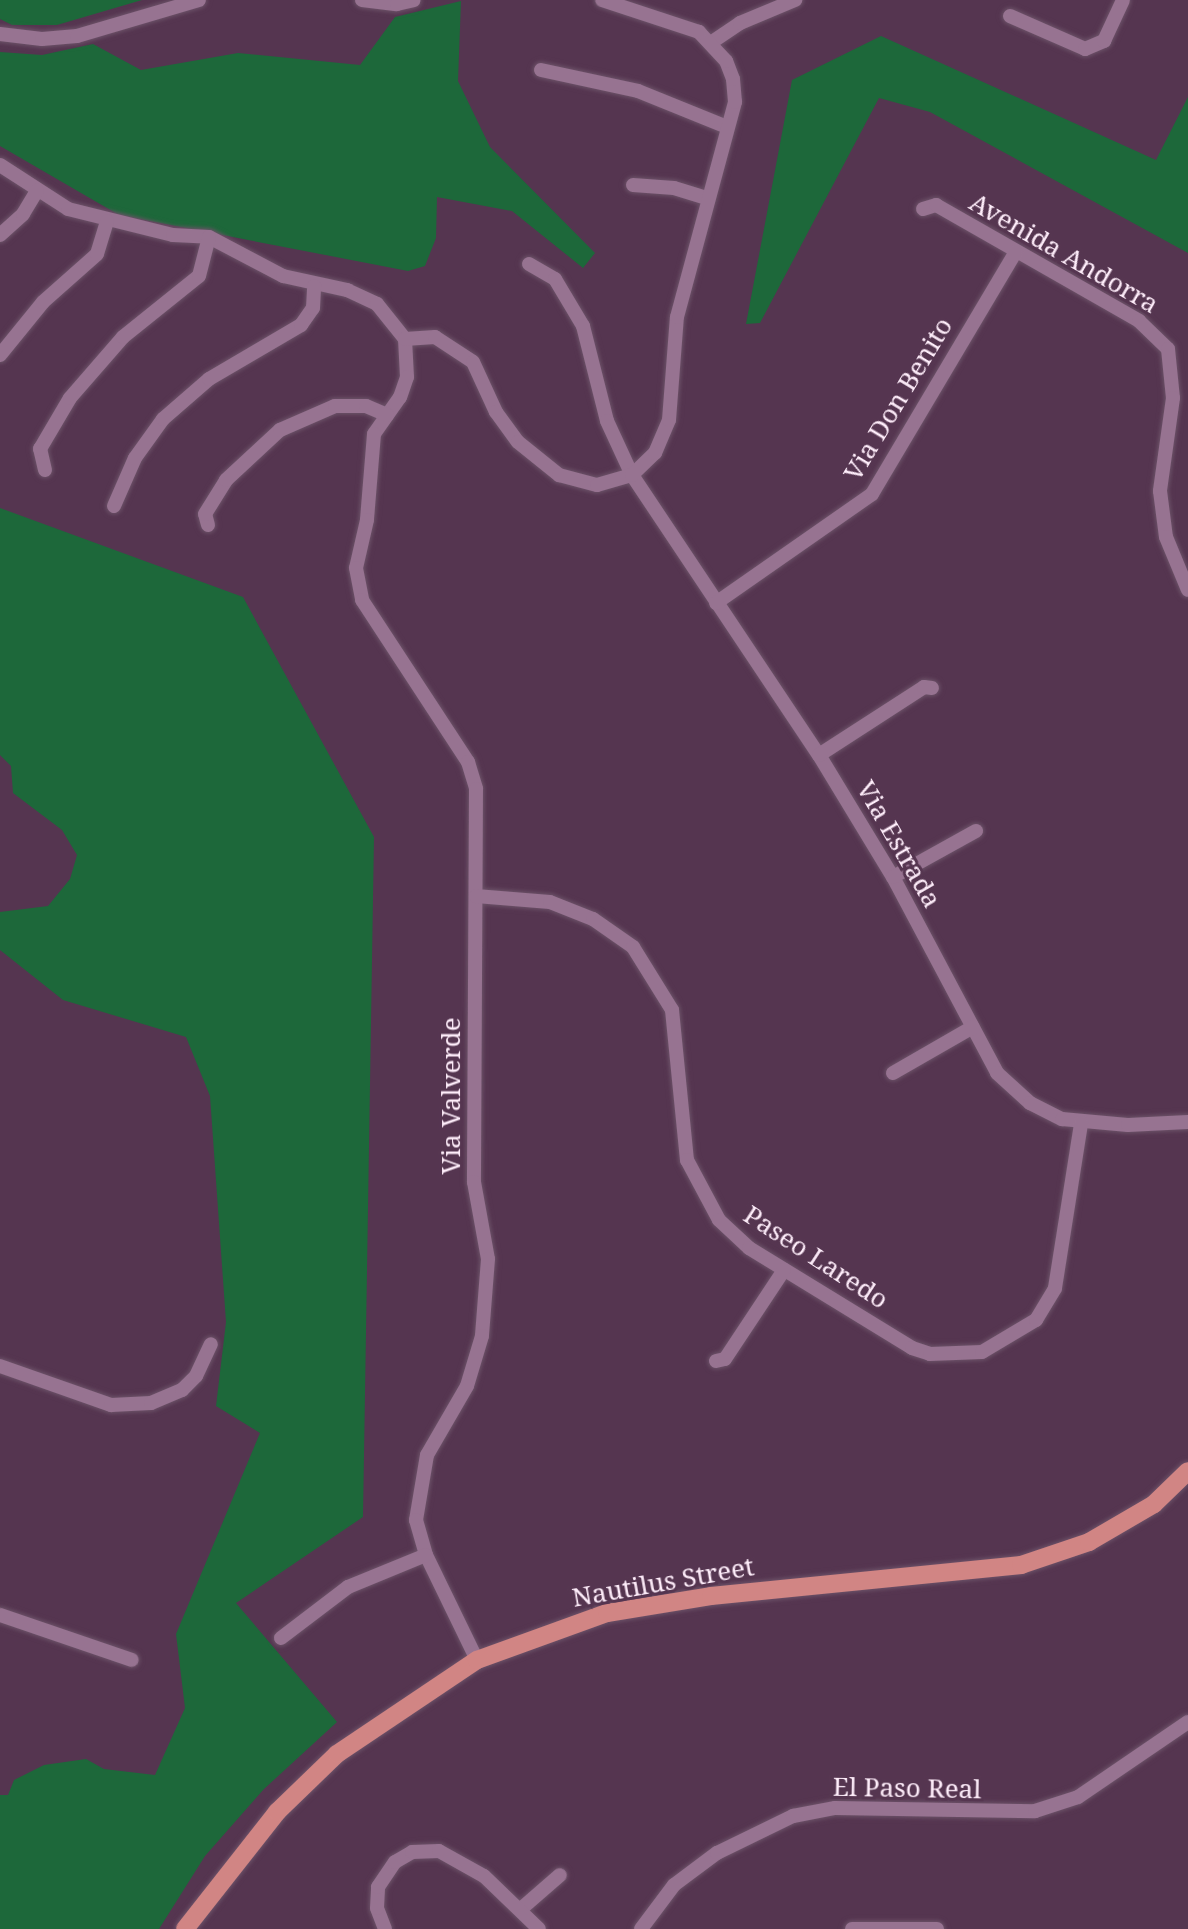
<!DOCTYPE html>
<style>
body{margin:0}
#map{position:relative;width:1188px;height:1929px;overflow:hidden;background:#553550;font-family:"Noto Serif",serif}
div>[style]{position:absolute}
[style*='--x']{left:calc(var(--x)*1px);top:calc(var(--y)*1px);width:calc(var(--w)*1px);rotate:calc(var(--a)*1deg)}
.green>*{inset:0;background:#1d683a}
.roads{filter:drop-shadow(0 0 2px #6c5268) drop-shadow(0 0 2px #6c5268)}
.minor>*{height:14px;margin:-7px;padding:0 7px;transform-origin:7px;border-radius:7px;background:#977391}
.major>*{height:18px;margin:-9px;padding:0 9px;transform-origin:9px;border-radius:9px;background:#d18584}
span{translate:-50% -50%;white-space:nowrap;text-align:center;line-height:1.15;-webkit-text-stroke:6px #553550;paint-order:stroke}
.street-label{font-size:26px;color:#feedfa}
</style>
<div id="map">
<div class="green">
<div style="clip-path:polygon(0 0,142px 0,57px 25px,12px 25px,0 19px)"></div>
<div style="clip-path:polygon(461px 1px,458px 81px,490px 147px,595px 253px,583px 268px,512px 211px,437px 197px,436px 238px,425px 266px,408px 271px,119px 215px,0 146px,0 52px,42px 55px,93px 44px,141px 70px,238px 53px,360px 65px,395px 17px)"></div>
<div style="clip-path:polygon(881px 36px,1156px 160px,1188px 97px,1188px 253px,930px 112px,879px 98px,760px 323px,746px 324px,792px 80px)"></div>
<div style="clip-path:polygon(0 508px,243px 597px,374px 837px,363px 1517px,236px 1603px,337px 1722px,264px 1789px,205px 1856px,159px 1929px,0 1929px,0 1795px,8px 1795px,14px 1780px,44px 1765px,86px 1759px,104px 1769px,155px 1775px,185px 1708px,176px 1634px,260px 1433px,216px 1406px,226px 1322px,210px 1096px,186px 1037px,63px 1000px,0 950px,0 912px,48px 906px,70px 879px,77px 855px,62px 830px,13px 793px,11px 766px,0 755px)"></div>
</div>
<div class="roads">
<div class="minor">
<div style="--x:362;--y:0;--w:35;--a:7"></div>
<div style="--x:397;--y:4;--w:17;--a:-13"></div>
<div style="--x:1010;--y:16;--w:82;--a:23.7"></div>
<div style="--x:1085;--y:49;--w:21;--a:-23"></div>
<div style="--x:1104;--y:41;--w:45;--a:-65.1"></div>
<div style="--x:0;--y:34;--w:42;--a:6.8"></div>
<div style="--x:42;--y:39;--w:35;--a:-5"></div>
<div style="--x:77;--y:36;--w:127;--a:-16.4"></div>
<div style="--x:712;--y:42;--w:34;--a:-34"></div>
<div style="--x:740;--y:23;--w:60;--a:-22.7"></div>
<div style="--x:541;--y:70;--w:99;--a:12.2"></div>
<div style="--x:638;--y:91;--w:96;--a:22"></div>
<div style="--x:0;--y:165;--w:81;--a:32.9"></div>
<div style="--x:68;--y:209;--w:108;--a:13.9"></div>
<div style="--x:173;--y:235;--w:36;--a:3"></div>
<div style="--x:209;--y:237;--w:84;--a:27.8"></div>
<div style="--x:283;--y:276;--w:66;--a:12.3"></div>
<div style="--x:347;--y:290;--w:33;--a:25"></div>
<div style="--x:377;--y:304;--w:45;--a:51.3"></div>
<div style="--x:405;--y:339;--w:38;--a:87"></div>
<div style="--x:407;--y:377;--w:21;--a:109"></div>
<div style="--x:400;--y:397;--w:45;--a:125.1"></div>
<div style="--x:374;--y:434;--w:86;--a:94.7"></div>
<div style="--x:367;--y:520;--w:49;--a:102.9"></div>
<div style="--x:356;--y:568;--w:33;--a:79"></div>
<div style="--x:362;--y:600;--w:194;--a:56.8"></div>
<div style="--x:468;--y:762;--w:28;--a:73"></div>
<div style="--x:476;--y:789;--w:393;--a:90.3"></div>
<div style="--x:474;--y:1182;--w:78;--a:79.7"></div>
<div style="--x:488;--y:1259;--w:77;--a:94.5"></div>
<div style="--x:482;--y:1336;--w:52;--a:106.7"></div>
<div style="--x:467;--y:1386;--w:80;--a:120.1"></div>
<div style="--x:427;--y:1455;--w:66;--a:99.6"></div>
<div style="--x:416;--y:1520;--w:36;--a:74"></div>
<div style="--x:426;--y:1555;--w:117;--a:64.1"></div>
<div style="--x:633;--y:185;--w:41;--a:4.2"></div>
<div style="--x:674;--y:188;--w:34;--a:17"></div>
<div style="--x:923;--y:209;--w:14;--a:-17"></div>
<div style="--x:936;--y:205;--w:234;--a:29.7"></div>
<div style="--x:1139;--y:321;--w:40;--a:44"></div>
<div style="--x:1168;--y:349;--w:49;--a:84.2"></div>
<div style="--x:1173;--y:398;--w:94;--a:98"></div>
<div style="--x:1160;--y:491;--w:46;--a:82.6"></div>
<div style="--x:1166;--y:537;--w:57;--a:67.5"></div>
<div style="--x:0;--y:235;--w:31;--a:-42"></div>
<div style="--x:23;--y:214;--w:27;--a:-59"></div>
<div style="--x:529;--y:264;--w:30;--a:30"></div>
<div style="--x:555;--y:279;--w:55;--a:59.2"></div>
<div style="--x:583;--y:326;--w:98;--a:75.8"></div>
<div style="--x:607;--y:421;--w:60;--a:65.2"></div>
<div style="--x:632;--y:475;--w:337;--a:56.3"></div>
<div style="--x:819;--y:755;--w:143;--a:58.8"></div>
<div style="--x:893;--y:877;--w:222;--a:62"></div>
<div style="--x:997;--y:1073;--w:45;--a:42.3"></div>
<div style="--x:1030;--y:1103;--w:36;--a:27"></div>
<div style="--x:1062;--y:1119;--w:66;--a:5.2"></div>
<div style="--x:1128;--y:1125;--w:60;--a:-2.9"></div>
<div style="--x:405;--y:339;--w:30;--a:-4"></div>
<div style="--x:435;--y:337;--w:45;--a:33.3"></div>
<div style="--x:473;--y:362;--w:55;--a:65.3"></div>
<div style="--x:496;--y:412;--w:37;--a:54"></div>
<div style="--x:518;--y:442;--w:53;--a:38.8"></div>
<div style="--x:559;--y:475;--w:39;--a:15"></div>
<div style="--x:597;--y:485;--w:36;--a:-16"></div>
<div style="--x:632;--y:475;--w:32;--a:-44"></div>
<div style="--x:655;--y:453;--w:36;--a:-67"></div>
<div style="--x:669;--y:420;--w:103;--a:-85.6"></div>
<div style="--x:677;--y:317;--w:223;--a:-74.9"></div>
<div style="--x:735;--y:102;--w:23;--a:-95"></div>
<div style="--x:733;--y:79;--w:19;--a:-111"></div>
<div style="--x:726;--y:61;--w:40;--a:-133"></div>
<div style="--x:699;--y:32;--w:102;--a:-161.7"></div>
<div style="--x:0;--y:355;--w:68;--a:-50.9"></div>
<div style="--x:43;--y:302;--w:72;--a:-41.6"></div>
<div style="--x:97;--y:254;--w:34;--a:-73"></div>
<div style="--x:45;--y:470;--w:22;--a:-103"></div>
<div style="--x:40;--y:449;--w:59;--a:-59.5"></div>
<div style="--x:70;--y:398;--w:81;--a:-49"></div>
<div style="--x:123;--y:337;--w:97;--a:-38.8"></div>
<div style="--x:199;--y:276;--w:40;--a:-75.6"></div>
<div style="--x:114;--y:506;--w:52;--a:-66.4"></div>
<div style="--x:135;--y:458;--w:48;--a:-54.3"></div>
<div style="--x:163;--y:419;--w:61;--a:-41"></div>
<div style="--x:209;--y:379;--w:107;--a:-30.4"></div>
<div style="--x:301;--y:325;--w:21;--a:-55"></div>
<div style="--x:313;--y:308;--w:22;--a:-87"></div>
<div style="--x:208;--y:525;--w:11;--a:-105"></div>
<div style="--x:205;--y:514;--w:40;--a:-58"></div>
<div style="--x:226;--y:480;--w:74;--a:-42.8"></div>
<div style="--x:280;--y:430;--w:60;--a:-23.6"></div>
<div style="--x:335;--y:406;--w:31;--a:0"></div>
<div style="--x:366;--y:406;--w:23;--a:23"></div>
<div style="--x:716;--y:603;--w:190;--a:-34.9"></div>
<div style="--x:872;--y:494;--w:282;--a:-59.3"></div>
<div style="--x:819;--y:755;--w:125;--a:-32.9"></div>
<div style="--x:924;--y:687;--w:8;--a:7"></div>
<div style="--x:893;--y:877;--w:95;--a:-29"></div>
<div style="--x:476;--y:896;--w:74;--a:4.6"></div>
<div style="--x:550;--y:902;--w:46;--a:21.6"></div>
<div style="--x:593;--y:919;--w:49;--a:35"></div>
<div style="--x:633;--y:947;--w:74;--a:58.2"></div>
<div style="--x:672;--y:1010;--w:151;--a:84.3"></div>
<div style="--x:687;--y:1160;--w:68;--a:61.9"></div>
<div style="--x:719;--y:1220;--w:41;--a:43"></div>
<div style="--x:749;--y:1248;--w:191;--a:31.5"></div>
<div style="--x:912;--y:1348;--w:19;--a:18"></div>
<div style="--x:930;--y:1354;--w:52;--a:-2.2"></div>
<div style="--x:982;--y:1352;--w:63;--a:-30.7"></div>
<div style="--x:1036;--y:1320;--w:37;--a:-59"></div>
<div style="--x:1055;--y:1288;--w:167;--a:-81"></div>
<div style="--x:893;--y:1073;--w:92;--a:-29.9"></div>
<div style="--x:716;--y:1361;--w:9;--a:-13"></div>
<div style="--x:725;--y:1359;--w:107;--a:-56.5"></div>
<div style="--x:0;--y:1366;--w:118;--a:19.4"></div>
<div style="--x:111;--y:1405;--w:40;--a:-2.9"></div>
<div style="--x:151;--y:1403;--w:34;--a:-23"></div>
<div style="--x:182;--y:1390;--w:20;--a:-45"></div>
<div style="--x:196;--y:1376;--w:35;--a:-65"></div>
<div style="--x:0;--y:1615;--w:139;--a:18.8"></div>
<div style="--x:281;--y:1638;--w:84;--a:-37.3"></div>
<div style="--x:348;--y:1587;--w:84;--a:-22.3"></div>
<div style="--x:522;--y:1908;--w:50;--a:-41"></div>
<div style="--x:385;--y:1929;--w:22;--a:-111"></div>
<div style="--x:377;--y:1908;--w:21;--a:-87"></div>
<div style="--x:378;--y:1887;--w:30;--a:-56"></div>
<div style="--x:395;--y:1862;--w:20;--a:-30"></div>
<div style="--x:412;--y:1852;--w:27;--a:-2"></div>
<div style="--x:439;--y:1851;--w:51;--a:29.1"></div>
<div style="--x:484;--y:1876;--w:76;--a:43.9"></div>
<div style="--x:641;--y:1929;--w:55;--a:-53.1"></div>
<div style="--x:674;--y:1885;--w:54;--a:-36.7"></div>
<div style="--x:717;--y:1853;--w:85;--a:-26"></div>
<div style="--x:793;--y:1816;--w:43;--a:-10.8"></div>
<div style="--x:835;--y:1808;--w:200;--a:0.9"></div>
<div style="--x:1035;--y:1811;--w:45;--a:-18"></div>
<div style="--x:1078;--y:1797;--w:133;--a:-34.3"></div>
<div style="--x:852;--y:1929;--w:85;--a:0"></div>
</div>
<div class="major">
<div style="--x:185;--y:1929;--w:149;--a:-51.8"></div>
<div style="--x:277;--y:1812;--w:83;--a:-44"></div>
<div style="--x:337;--y:1754;--w:169;--a:-33.9"></div>
<div style="--x:477;--y:1660;--w:138;--a:-19.9"></div>
<div style="--x:607;--y:1613;--w:105;--a:-9.3"></div>
<div style="--x:711;--y:1596;--w:312;--a:-5.7"></div>
<div style="--x:1021;--y:1565;--w:72;--a:-18.7"></div>
<div style="--x:1089;--y:1542;--w:75;--a:-30.3"></div>
<div style="--x:1154;--y:1504;--w:47;--a:-44.1"></div>
</div>
</div>
<div class="street-label">
<span style="left:1064px;top:253px;rotate:30deg">Avenida Andorra</span>
<span style="left:898px;top:399px;rotate:-59deg">Via Don Benito</span>
<span style="left:899px;top:844px;rotate:60deg">Via Estrada</span>
<span style="left:451px;top:1096px;rotate:-90deg">Via Valverde</span>
<span style="left:816px;top:1257px;rotate:33deg">Paseo Laredo</span>
<span style="left:663px;top:1582px;rotate:-10deg">Nautilus Street</span>
<span style="left:907px;top:1788px;rotate:1deg">El Paso Real</span>
</div>
</div>
